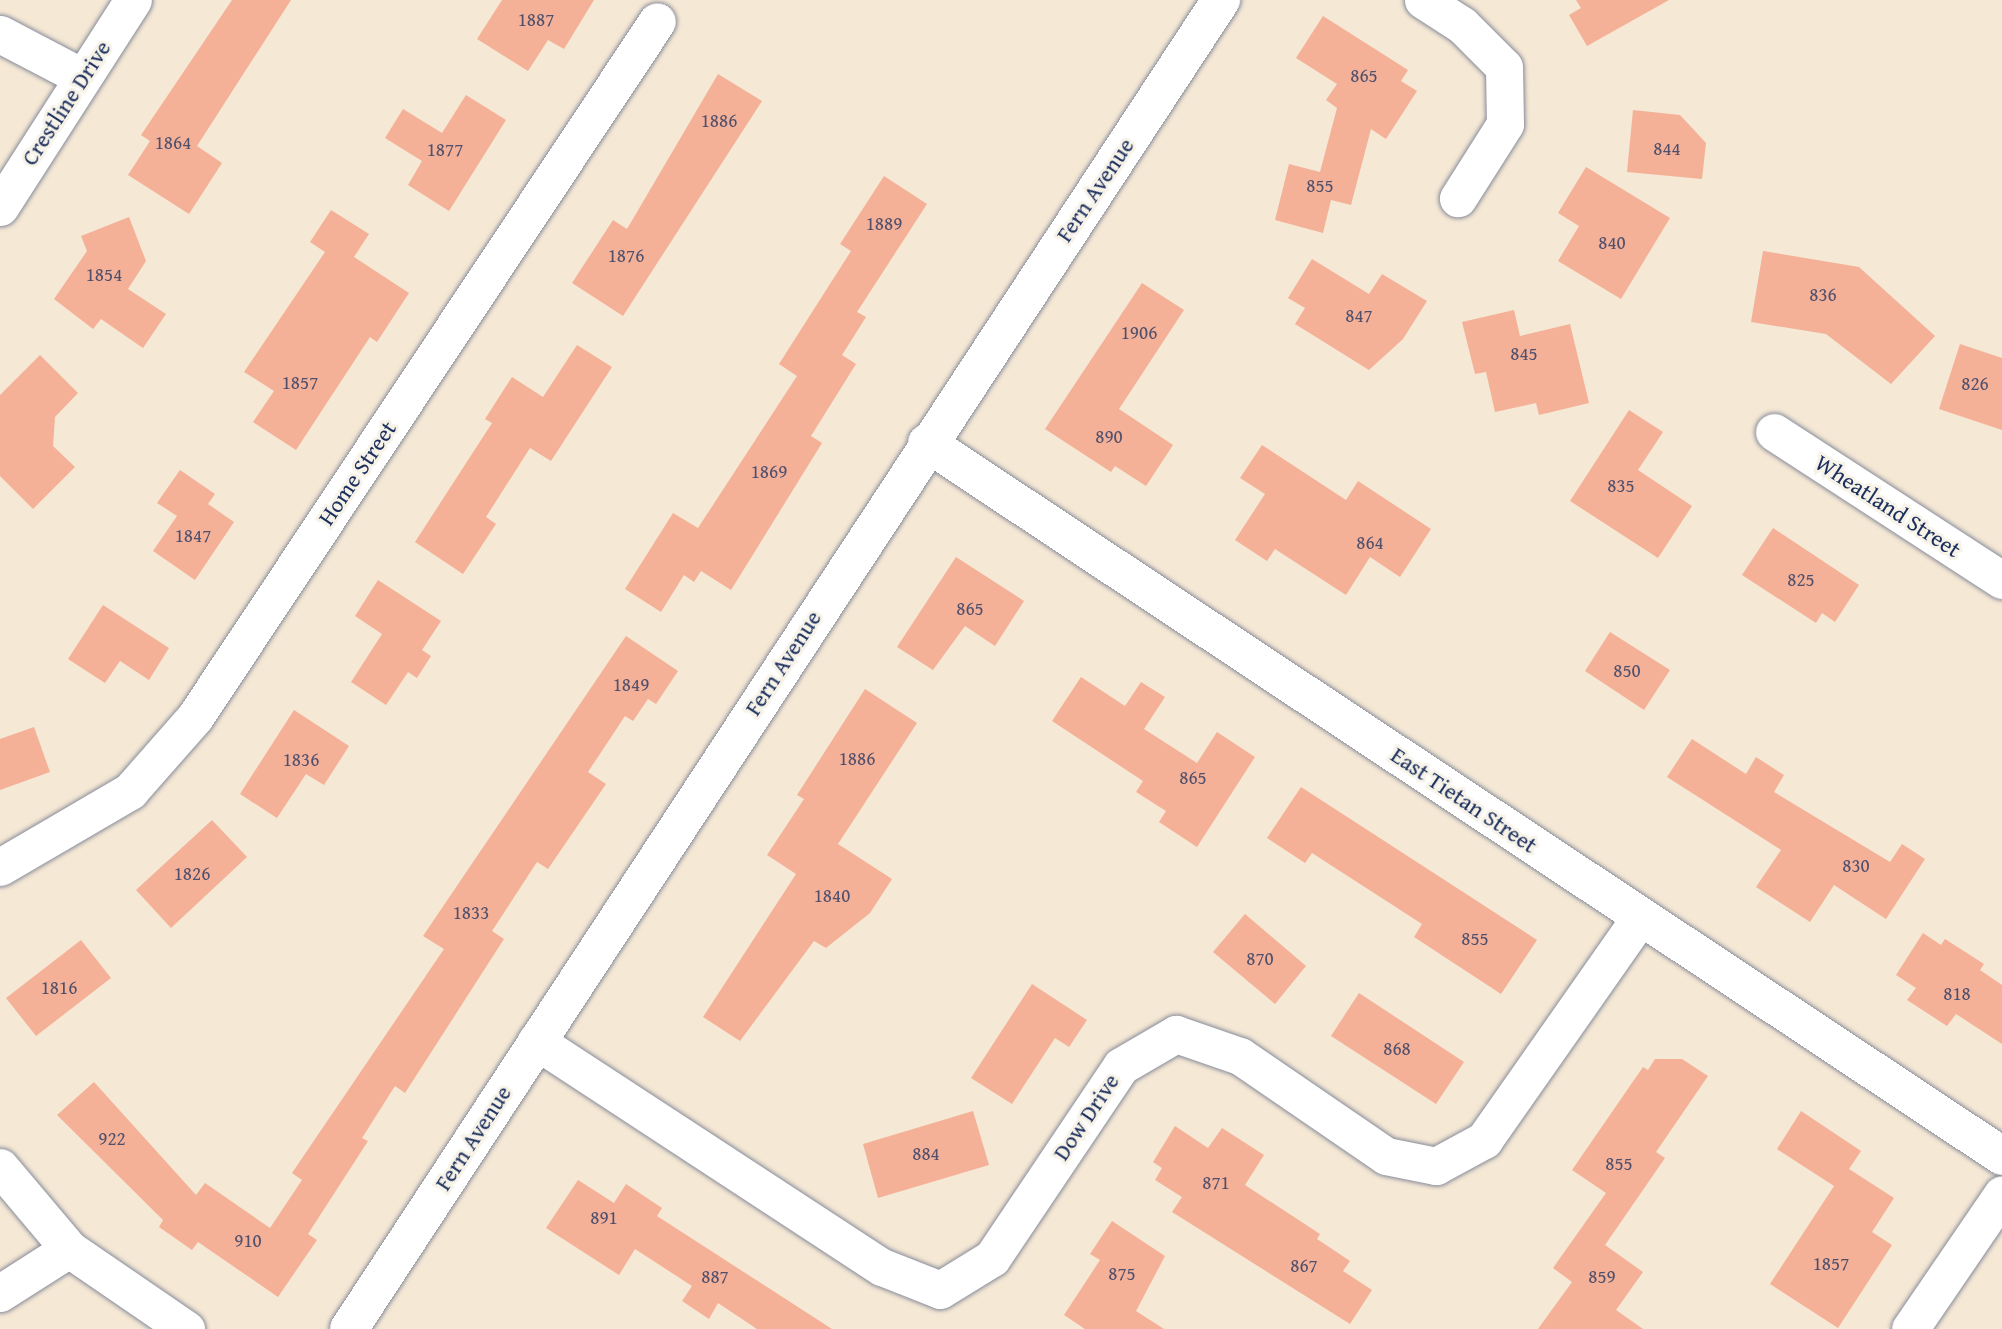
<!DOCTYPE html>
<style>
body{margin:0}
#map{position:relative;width:2002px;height:1329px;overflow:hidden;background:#f5e8d5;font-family:"Gentium Book Plus",serif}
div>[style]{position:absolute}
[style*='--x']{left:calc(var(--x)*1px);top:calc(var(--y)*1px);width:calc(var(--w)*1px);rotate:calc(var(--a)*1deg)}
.building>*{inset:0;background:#f4b198}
.roads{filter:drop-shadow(0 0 2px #888c9a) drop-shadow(0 0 2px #888c9a)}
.minor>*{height:37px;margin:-18.5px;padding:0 18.5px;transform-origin:18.5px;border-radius:18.5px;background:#fff}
.secondary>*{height:38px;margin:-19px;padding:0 19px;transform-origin:19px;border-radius:19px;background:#fff}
span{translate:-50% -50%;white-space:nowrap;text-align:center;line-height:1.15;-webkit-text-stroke:6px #f7f3e8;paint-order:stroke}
.number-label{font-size:19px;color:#51506c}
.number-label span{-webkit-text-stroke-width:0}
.street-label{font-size:23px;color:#1b2f5e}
</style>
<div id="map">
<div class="building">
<div style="clip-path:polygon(232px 0,291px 0,197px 146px,222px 163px,189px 214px,128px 175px,150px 141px,141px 135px)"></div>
<div style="clip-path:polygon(502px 0,594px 0,564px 49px,548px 40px,528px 71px,477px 39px)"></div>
<div style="clip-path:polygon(1576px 0,1669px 0,1587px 46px,1569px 15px,1581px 8px)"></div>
<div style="clip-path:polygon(1323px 16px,1408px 70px,1401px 81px,1417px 91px,1386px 139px,1371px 129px,1351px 205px,1331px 200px,1323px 233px,1275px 220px,1289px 164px,1320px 172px,1337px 108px,1326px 100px,1337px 84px,1296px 58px)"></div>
<div style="clip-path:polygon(718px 74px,762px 101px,623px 316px,572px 283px,613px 220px,627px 229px)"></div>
<div style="clip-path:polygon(466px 95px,506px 120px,449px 211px,408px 185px,422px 161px,385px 138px,403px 109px,442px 133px)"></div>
<div style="clip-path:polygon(1633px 110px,1680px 115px,1706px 143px,1702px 179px,1627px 172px)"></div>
<div style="clip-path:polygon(1586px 167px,1670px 218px,1621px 299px,1558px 261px,1579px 226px,1558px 213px)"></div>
<div style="clip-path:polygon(884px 176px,927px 204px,857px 312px,866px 317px,842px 355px,856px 364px,811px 436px,822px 443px,731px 590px,701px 571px,694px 582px,684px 575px,661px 612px,625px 589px,673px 513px,698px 528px,797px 376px,779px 364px,851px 251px,840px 244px)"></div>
<div style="clip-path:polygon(331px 210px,369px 234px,354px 257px,409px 293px,377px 342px,370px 337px,296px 450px,253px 422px,274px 391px,244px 372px,325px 252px,310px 242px)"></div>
<div style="clip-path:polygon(129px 217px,146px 261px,128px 289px,166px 314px,143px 348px,101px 319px,93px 329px,54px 299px,87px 251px,81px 236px)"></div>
<div style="clip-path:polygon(1763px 251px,1859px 267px,1935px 336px,1891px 384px,1826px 334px,1751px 322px)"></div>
<div style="clip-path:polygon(1312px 259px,1369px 294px,1382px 274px,1427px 301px,1403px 339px,1369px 370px,1295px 324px,1305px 308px,1288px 298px)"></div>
<div style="clip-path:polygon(1142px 283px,1184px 310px,1119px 409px,1173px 445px,1146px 486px,1115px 466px,1111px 472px,1045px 429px)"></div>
<div style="clip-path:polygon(1514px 310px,1520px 336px,1570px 324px,1589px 403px,1539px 415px,1536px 403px,1495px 412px,1486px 372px,1475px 374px,1462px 322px)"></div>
<div style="clip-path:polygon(1960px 344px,2002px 358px,2002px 430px,1939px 409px)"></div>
<div style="clip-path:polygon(577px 345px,612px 367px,551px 461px,530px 448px,486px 517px,496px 524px,463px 574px,415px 542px,492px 423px,485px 419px,512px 377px,543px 397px)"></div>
<div style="clip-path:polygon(40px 355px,78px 393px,55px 417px,53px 446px,75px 467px,33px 509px,0 476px,0 395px)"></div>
<div style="clip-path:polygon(1629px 410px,1663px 432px,1638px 470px,1692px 506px,1658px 558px,1570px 501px)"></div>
<div style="clip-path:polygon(1262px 445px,1346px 500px,1358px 481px,1431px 529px,1400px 577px,1370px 557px,1346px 595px,1275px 549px,1267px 561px,1235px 540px,1265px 494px,1240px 478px)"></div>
<div style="clip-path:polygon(180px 470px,215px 494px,208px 504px,234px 522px,195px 580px,153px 551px,177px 516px,157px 503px)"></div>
<div style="clip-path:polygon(1773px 528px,1859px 585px,1835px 622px,1822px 613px,1816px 623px,1742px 575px)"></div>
<div style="clip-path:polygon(956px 557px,1024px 601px,995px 646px,965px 626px,933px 670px,897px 647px)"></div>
<div style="clip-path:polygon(378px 580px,441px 621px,422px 650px,431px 656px,417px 678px,408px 672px,386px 705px,351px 682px,382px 634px,355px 616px)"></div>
<div style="clip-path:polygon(103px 605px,169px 648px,149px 680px,120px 661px,105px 683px,68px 659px)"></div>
<div style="clip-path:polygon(1610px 632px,1670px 670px,1644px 710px,1585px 671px)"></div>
<div style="clip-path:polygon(626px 636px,678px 671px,656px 704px,648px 699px,633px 721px,625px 716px,588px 772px,606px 784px,548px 869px,537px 862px,492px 931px,504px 939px,405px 1093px,395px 1086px,362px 1138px,368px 1141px,308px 1234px,317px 1240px,278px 1297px,198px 1242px,192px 1250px,159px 1227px,163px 1220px,57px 1115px,94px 1082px,196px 1195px,205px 1183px,270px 1228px,302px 1180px,292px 1173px,444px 949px,423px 936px)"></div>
<div style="clip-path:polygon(1081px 677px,1125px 706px,1141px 682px,1165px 697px,1144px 729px,1197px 763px,1217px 732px,1255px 757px,1197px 847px,1159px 822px,1166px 811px,1136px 792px,1143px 781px,1052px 721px)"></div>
<div style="clip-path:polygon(865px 689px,917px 723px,838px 844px,892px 879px,870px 913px,826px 948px,814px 941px,740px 1041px,703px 1017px,796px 874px,767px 855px,804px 799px,797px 795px)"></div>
<div style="clip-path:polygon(294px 710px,349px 746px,324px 785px,306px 774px,277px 818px,240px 794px)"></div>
<div style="clip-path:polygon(34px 727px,50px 772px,0 790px,0 739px)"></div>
<div style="clip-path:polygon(1692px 739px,1746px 774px,1756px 757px,1784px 775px,1774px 792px,1890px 862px,1902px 844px,1925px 859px,1886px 919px,1834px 885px,1810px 922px,1756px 887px,1781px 850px,1667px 777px)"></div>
<div style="clip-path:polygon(1301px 787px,1537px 940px,1501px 994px,1414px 937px,1422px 924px,1312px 853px,1305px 863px,1267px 838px)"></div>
<div style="clip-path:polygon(212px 820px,247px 857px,171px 928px,136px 890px)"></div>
<div style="clip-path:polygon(1245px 914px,1306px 966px,1275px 1004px,1213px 952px)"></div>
<div style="clip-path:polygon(1923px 933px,1941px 945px,1945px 939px,1984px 964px,1980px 970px,2002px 985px,2002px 1044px,1956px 1014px,1947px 1026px,1907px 1000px,1916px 988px,1896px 975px)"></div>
<div style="clip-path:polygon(81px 940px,111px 978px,36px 1036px,6px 998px)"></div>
<div style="clip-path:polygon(1032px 984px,1087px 1020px,1069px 1047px,1055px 1038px,1012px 1104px,971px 1078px)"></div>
<div style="clip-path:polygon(1359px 993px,1464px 1062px,1436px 1104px,1331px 1036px)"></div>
<div style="clip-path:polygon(1655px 1059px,1682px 1059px,1708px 1076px,1656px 1152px,1665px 1158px,1605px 1245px,1643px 1272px,1616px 1310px,1643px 1329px,1538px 1329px,1572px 1282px,1553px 1268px,1606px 1193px,1572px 1170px,1643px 1067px,1648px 1070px)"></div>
<div style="clip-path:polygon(973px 1111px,989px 1165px,878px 1198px,863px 1144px)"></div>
<div style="clip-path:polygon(1801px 1111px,1861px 1151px,1849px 1169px,1894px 1198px,1872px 1232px,1892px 1245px,1838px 1328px,1770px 1284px,1834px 1186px,1777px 1149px)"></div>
<div style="clip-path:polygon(1175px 1126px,1208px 1148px,1222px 1128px,1264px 1155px,1245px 1185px,1320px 1234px,1317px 1239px,1350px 1261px,1343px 1271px,1372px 1290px,1350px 1324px,1172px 1212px,1182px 1197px,1155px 1180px,1162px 1168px,1153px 1162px)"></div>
<div style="clip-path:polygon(578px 1180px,614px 1203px,626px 1184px,662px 1208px,657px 1216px,832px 1329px,757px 1329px,718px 1303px,709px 1319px,682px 1301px,692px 1286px,635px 1249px,619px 1275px,546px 1228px)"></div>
<div style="clip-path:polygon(1112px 1221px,1165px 1256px,1136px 1311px,1164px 1329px,1085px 1329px,1064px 1315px,1100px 1260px,1090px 1254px)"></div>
</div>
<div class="roads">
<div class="minor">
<div style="--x:1423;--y:0;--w:46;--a:32.7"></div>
<div style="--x:1462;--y:25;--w:59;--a:45"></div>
<div style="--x:1504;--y:67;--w:57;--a:89"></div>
<div style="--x:1505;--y:124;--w:88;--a:122.4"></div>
<div style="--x:0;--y:34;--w:93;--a:27.7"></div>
<div style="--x:0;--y:207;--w:246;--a:-57.3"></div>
<div style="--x:1774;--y:432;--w:272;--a:33"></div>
<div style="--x:0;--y:867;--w:151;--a:-30.3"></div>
<div style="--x:130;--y:791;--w:98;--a:-48.7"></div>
<div style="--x:195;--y:717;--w:835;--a:-56.42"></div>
<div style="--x:536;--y:1041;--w:413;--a:33.2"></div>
<div style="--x:882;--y:1267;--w:62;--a:21.6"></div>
<div style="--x:940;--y:1290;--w:61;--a:-31.6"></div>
<div style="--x:992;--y:1258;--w:231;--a:-56.1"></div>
<div style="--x:1121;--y:1066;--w:64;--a:-30.2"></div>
<div style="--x:1176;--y:1034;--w:68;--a:19"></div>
<div style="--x:1240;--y:1056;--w:177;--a:34.4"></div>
<div style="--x:1386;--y:1156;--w:51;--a:11.3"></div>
<div style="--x:1436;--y:1166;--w:55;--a:-28.4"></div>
<div style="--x:1484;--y:1140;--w:272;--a:-55"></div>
<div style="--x:0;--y:1167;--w:107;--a:49.9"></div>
<div style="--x:69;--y:1249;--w:142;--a:34.4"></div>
<div style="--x:0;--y:1293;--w:82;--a:-32.5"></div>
<div style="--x:1910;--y:1329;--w:163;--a:-55.7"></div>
</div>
<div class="secondary">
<div style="--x:927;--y:443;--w:1290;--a:33.55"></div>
<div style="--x:349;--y:1329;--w:1590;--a:-56.73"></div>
</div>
</div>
<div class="number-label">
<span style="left:536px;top:20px">1887</span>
<span style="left:1364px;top:76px">865</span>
<span style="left:719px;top:121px">1886</span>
<span style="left:173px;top:143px">1864</span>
<span style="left:1667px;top:149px">844</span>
<span style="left:445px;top:150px">1877</span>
<span style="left:1320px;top:186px">855</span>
<span style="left:884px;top:224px">1889</span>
<span style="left:1612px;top:243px">840</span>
<span style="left:626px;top:256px">1876</span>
<span style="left:104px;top:275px">1854</span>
<span style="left:1823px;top:295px">836</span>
<span style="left:1359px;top:316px">847</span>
<span style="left:1139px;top:333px">1906</span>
<span style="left:1524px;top:354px">845</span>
<span style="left:300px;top:383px">1857</span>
<span style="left:1975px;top:384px">826</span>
<span style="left:1109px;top:437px">890</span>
<span style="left:769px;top:472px">1869</span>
<span style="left:1621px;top:486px">835</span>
<span style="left:193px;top:536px">1847</span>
<span style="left:1370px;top:543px">864</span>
<span style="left:1801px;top:580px">825</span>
<span style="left:970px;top:609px">865</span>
<span style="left:1627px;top:671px">850</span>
<span style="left:631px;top:685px">1849</span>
<span style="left:857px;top:759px">1886</span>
<span style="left:301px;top:760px">1836</span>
<span style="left:1193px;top:778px">865</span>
<span style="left:1856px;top:866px">830</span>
<span style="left:192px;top:874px">1826</span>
<span style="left:832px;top:896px">1840</span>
<span style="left:471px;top:913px">1833</span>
<span style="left:1475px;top:939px">855</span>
<span style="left:1260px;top:959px">870</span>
<span style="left:59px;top:988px">1816</span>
<span style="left:1957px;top:994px">818</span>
<span style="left:1397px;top:1049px">868</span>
<span style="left:112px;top:1139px">922</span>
<span style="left:926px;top:1154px">884</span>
<span style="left:1619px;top:1164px">855</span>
<span style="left:1216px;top:1183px">871</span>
<span style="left:604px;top:1218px">891</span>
<span style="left:248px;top:1241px">910</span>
<span style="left:1831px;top:1264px">1857</span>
<span style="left:1304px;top:1266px">867</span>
<span style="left:1122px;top:1274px">875</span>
<span style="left:715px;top:1277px">887</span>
<span style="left:1602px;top:1277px">859</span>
</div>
<div class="street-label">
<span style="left:66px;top:103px;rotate:-57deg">Crestline Drive</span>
<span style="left:1095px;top:190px;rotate:-56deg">Fern Avenue</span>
<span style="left:357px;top:473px;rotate:-56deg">Home Street</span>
<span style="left:1888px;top:506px;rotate:33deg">Wheatland Street</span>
<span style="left:783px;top:663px;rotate:-57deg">Fern Avenue</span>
<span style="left:1464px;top:800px;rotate:34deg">East Tietan Street</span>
<span style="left:1086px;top:1117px;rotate:-56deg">Dow Drive</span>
<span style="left:473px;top:1138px;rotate:-57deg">Fern Avenue</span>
</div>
</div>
